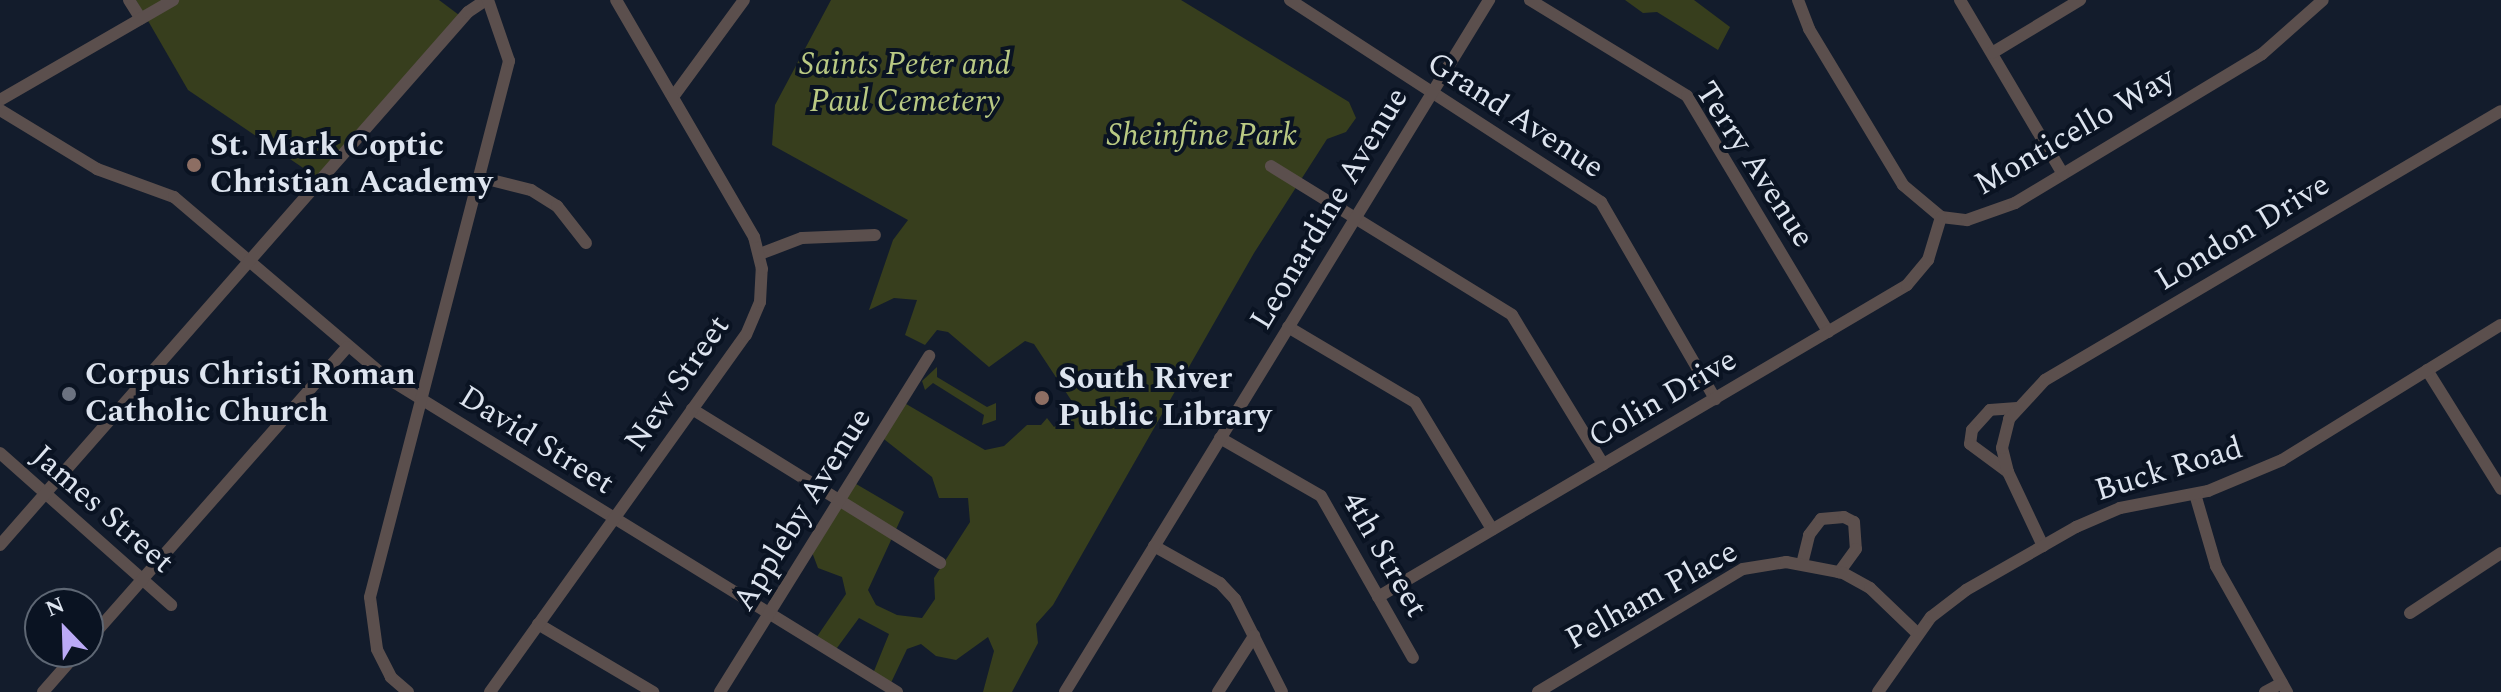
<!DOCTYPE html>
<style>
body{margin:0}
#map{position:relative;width:2501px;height:692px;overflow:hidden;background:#131c2c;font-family:Spectral,serif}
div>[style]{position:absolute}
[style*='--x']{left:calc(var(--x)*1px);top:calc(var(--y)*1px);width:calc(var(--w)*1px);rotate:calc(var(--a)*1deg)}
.green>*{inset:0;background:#373e1d}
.street>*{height:12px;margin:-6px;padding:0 6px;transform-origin:6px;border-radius:6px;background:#5b4f4d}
.dots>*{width:22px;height:22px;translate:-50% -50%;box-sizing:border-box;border:4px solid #0a1322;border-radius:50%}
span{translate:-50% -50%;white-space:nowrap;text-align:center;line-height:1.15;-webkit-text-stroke:8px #0a1322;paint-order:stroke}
.park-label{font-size:32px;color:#b9c983;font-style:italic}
.street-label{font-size:32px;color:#dde4ef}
.poi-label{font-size:32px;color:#dde4ef;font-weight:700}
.left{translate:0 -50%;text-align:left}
.north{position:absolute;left:24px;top:588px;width:80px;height:80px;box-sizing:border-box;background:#0a1322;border:2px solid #5e6774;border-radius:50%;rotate:337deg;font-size:22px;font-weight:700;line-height:32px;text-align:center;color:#dde4ef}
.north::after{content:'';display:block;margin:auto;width:28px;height:36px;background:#bbaaf6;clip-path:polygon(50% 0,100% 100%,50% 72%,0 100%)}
</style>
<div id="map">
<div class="green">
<div style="clip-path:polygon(136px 0,439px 0,463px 18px,321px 180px,188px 90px)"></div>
<div style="clip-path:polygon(831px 0,1181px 0,1349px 102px,1356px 118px,1346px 132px,1327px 139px,1254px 253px,1053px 605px,1036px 624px,1038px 643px,1012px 692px,983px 692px,994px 651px,988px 637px,956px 660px,936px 656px,921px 644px,907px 649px,889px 687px,872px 676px,889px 634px,859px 618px,834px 652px,814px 641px,846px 594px,842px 577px,818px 568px,810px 547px,851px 481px,904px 512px,868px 590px,876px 605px,897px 615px,922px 618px,935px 599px,934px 578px,970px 522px,968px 498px,939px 498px,932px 477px,880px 436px,901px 401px,985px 450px,1004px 446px,1027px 425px,1041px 425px,1047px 418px,1054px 427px,1077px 409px,1034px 344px,1025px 341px,989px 367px,948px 332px,937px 330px,925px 345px,905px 335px,917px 300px,894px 298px,869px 310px,893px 240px,908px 220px,772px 145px,775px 105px)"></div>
<div style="clip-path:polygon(1625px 0,1694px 0,1730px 27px,1718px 50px,1657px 12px,1643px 13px)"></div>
<div style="clip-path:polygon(937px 367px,937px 377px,987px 407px,996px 403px,996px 420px,982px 425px,984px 415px,933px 383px,925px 390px,922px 381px)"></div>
</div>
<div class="street">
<div style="--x:129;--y:0;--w:22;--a:58"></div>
<div style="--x:1290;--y:0;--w:371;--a:33"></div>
<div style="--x:1601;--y:202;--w:228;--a:59.9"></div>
<div style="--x:1530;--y:0;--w:184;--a:31.4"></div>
<div style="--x:1687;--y:96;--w:275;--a:59.1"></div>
<div style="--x:1798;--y:0;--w:31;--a:69"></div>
<div style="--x:1809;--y:29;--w:182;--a:58.9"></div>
<div style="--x:1903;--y:185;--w:50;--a:40.1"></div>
<div style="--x:1941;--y:217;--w:26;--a:7"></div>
<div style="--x:1967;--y:220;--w:51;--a:-19.5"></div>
<div style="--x:2015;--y:203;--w:288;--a:-31.1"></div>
<div style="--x:2262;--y:54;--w:81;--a:-41.5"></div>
<div style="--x:1960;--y:0;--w:202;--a:59.4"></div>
<div style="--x:1992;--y:53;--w:103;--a:-31.1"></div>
<div style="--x:673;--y:97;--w:120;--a:-53.8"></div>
<div style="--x:0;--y:100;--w:200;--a:-30"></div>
<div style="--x:0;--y:110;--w:114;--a:31.3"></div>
<div style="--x:97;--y:169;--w:82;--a:20"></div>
<div style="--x:174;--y:197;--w:280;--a:40.4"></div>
<div style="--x:387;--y:378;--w:599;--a:31.62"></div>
<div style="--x:1271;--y:166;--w:283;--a:31.7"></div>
<div style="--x:1512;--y:315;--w:175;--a:58.6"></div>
<div style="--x:479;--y:177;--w:54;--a:14"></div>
<div style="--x:531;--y:190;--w:31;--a:32"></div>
<div style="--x:557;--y:206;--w:47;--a:51.9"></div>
<div style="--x:760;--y:254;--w:45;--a:-20.9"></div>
<div style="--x:802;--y:238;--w:73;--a:-2.4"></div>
<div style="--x:1288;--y:327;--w:147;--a:30.6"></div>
<div style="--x:1415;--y:402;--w:149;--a:58.8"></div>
<div style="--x:2427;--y:370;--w:140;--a:58.1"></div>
<div style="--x:2017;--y:408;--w:27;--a:176"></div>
<div style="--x:1990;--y:410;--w:27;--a:132"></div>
<div style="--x:1972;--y:430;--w:14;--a:98"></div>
<div style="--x:1970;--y:444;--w:47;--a:36.4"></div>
<div style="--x:2008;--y:472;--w:82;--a:64.7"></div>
<div style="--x:692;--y:409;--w:292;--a:31.8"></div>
<div style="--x:1220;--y:438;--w:116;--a:29.9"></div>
<div style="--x:1321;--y:496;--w:186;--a:60.4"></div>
<div style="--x:0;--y:453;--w:229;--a:41.6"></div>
<div style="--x:2008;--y:472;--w:25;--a:-104"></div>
<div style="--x:2002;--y:448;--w:30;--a:-76"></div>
<div style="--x:2009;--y:419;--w:53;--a:-47.3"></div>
<div style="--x:2045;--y:380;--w:529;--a:-30.54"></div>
<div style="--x:2195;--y:494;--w:75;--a:73.7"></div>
<div style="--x:2216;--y:566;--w:145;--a:60.6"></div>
<div style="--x:0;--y:545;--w:709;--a:-48.72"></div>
<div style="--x:468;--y:12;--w:22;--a:-34"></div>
<div style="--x:1154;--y:546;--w:76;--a:29.3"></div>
<div style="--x:1220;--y:583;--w:22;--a:47"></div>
<div style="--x:1235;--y:599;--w:104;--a:63.2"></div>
<div style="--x:1802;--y:564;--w:30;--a:-76"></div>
<div style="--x:1809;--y:535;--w:20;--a:-53"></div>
<div style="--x:1821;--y:519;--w:23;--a:-5"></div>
<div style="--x:1844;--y:517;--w:11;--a:27"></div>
<div style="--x:1854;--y:522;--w:27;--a:86"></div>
<div style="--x:1856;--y:549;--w:29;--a:126"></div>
<div style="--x:1378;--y:597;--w:614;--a:-30.53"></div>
<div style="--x:1907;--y:285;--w:33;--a:-50"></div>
<div style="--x:1928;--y:260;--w:45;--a:-73.2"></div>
<div style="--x:2410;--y:613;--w:109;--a:-33.4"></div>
<div style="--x:538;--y:624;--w:134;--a:30.6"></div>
<div style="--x:88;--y:641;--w:392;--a:-48.6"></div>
<div style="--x:43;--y:692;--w:53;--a:-48.8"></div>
<div style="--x:408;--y:692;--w:23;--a:-139"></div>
<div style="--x:391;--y:677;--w:31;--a:-117"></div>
<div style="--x:377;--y:649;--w:52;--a:-97.7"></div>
<div style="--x:370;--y:597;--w:554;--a:-75.46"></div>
<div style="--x:509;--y:61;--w:65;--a:-109"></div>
<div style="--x:490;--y:692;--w:439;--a:-54.4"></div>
<div style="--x:746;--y:335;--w:36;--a:-67"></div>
<div style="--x:760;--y:302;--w:33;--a:-87"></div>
<div style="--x:762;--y:269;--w:33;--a:-104"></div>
<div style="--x:754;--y:237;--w:274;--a:-120.2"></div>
<div style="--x:720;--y:692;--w:396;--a:-58.1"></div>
<div style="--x:1065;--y:692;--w:812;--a:-58.5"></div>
<div style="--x:1218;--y:692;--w:67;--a:-57.3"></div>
<div style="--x:1538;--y:692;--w:239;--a:-31"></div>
<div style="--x:1743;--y:569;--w:44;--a:-9.2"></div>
<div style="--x:1786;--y:562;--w:58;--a:10.9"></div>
<div style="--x:1843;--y:573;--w:31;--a:29"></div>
<div style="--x:1870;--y:588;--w:66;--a:43.8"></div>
<div style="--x:1878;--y:692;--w:92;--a:-54.8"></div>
<div style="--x:1931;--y:617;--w:44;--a:-37.6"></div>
<div style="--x:1966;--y:590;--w:127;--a:-29.8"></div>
<div style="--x:2076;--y:527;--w:48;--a:-23.4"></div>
<div style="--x:2120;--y:508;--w:90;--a:-10.9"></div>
<div style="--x:2208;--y:491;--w:80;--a:-22.7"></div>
<div style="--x:2282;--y:460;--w:257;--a:-31.7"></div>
<div style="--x:2265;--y:692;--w:19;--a:-28"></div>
</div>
<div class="dots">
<div style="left:194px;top:165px;background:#8d6e63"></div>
<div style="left:69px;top:394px;background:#6b7280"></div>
<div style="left:1042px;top:398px;background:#8d6e63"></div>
</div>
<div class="park-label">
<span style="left:905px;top:84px">Saints Peter and<br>Paul Cemetery</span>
<span style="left:1202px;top:136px">Sheinfine Park</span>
</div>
<div class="street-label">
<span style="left:1515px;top:116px;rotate:33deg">Grand Avenue</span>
<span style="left:2075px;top:132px;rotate:-30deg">Monticello Way</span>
<span style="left:1754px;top:165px;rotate:57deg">Terry Avenue</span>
<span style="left:1330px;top:209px;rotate:-59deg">Leonardine Avenue</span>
<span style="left:2243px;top:233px;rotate:-31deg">London Drive</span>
<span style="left:678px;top:384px;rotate:-55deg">New Street</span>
<span style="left:1663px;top:399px;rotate:-30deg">Colin Drive</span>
<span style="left:536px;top:441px;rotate:32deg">David Street</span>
<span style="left:2169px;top:470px;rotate:-17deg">Buck Road</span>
<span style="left:102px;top:510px;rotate:41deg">James Street</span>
<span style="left:803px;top:510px;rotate:-58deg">Appleby Avenue</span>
<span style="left:1384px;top:555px;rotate:60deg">4th Street</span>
<span style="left:1652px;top:596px;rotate:-29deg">Pelham Place</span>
</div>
<div class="poi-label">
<span class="left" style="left:210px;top:165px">St. Mark Coptic<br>Christian Academy</span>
<span class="left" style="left:85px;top:394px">Corpus Christi Roman<br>Catholic Church</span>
<span class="left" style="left:1058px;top:398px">South River<br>Public Library</span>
</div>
<div class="north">N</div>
</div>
